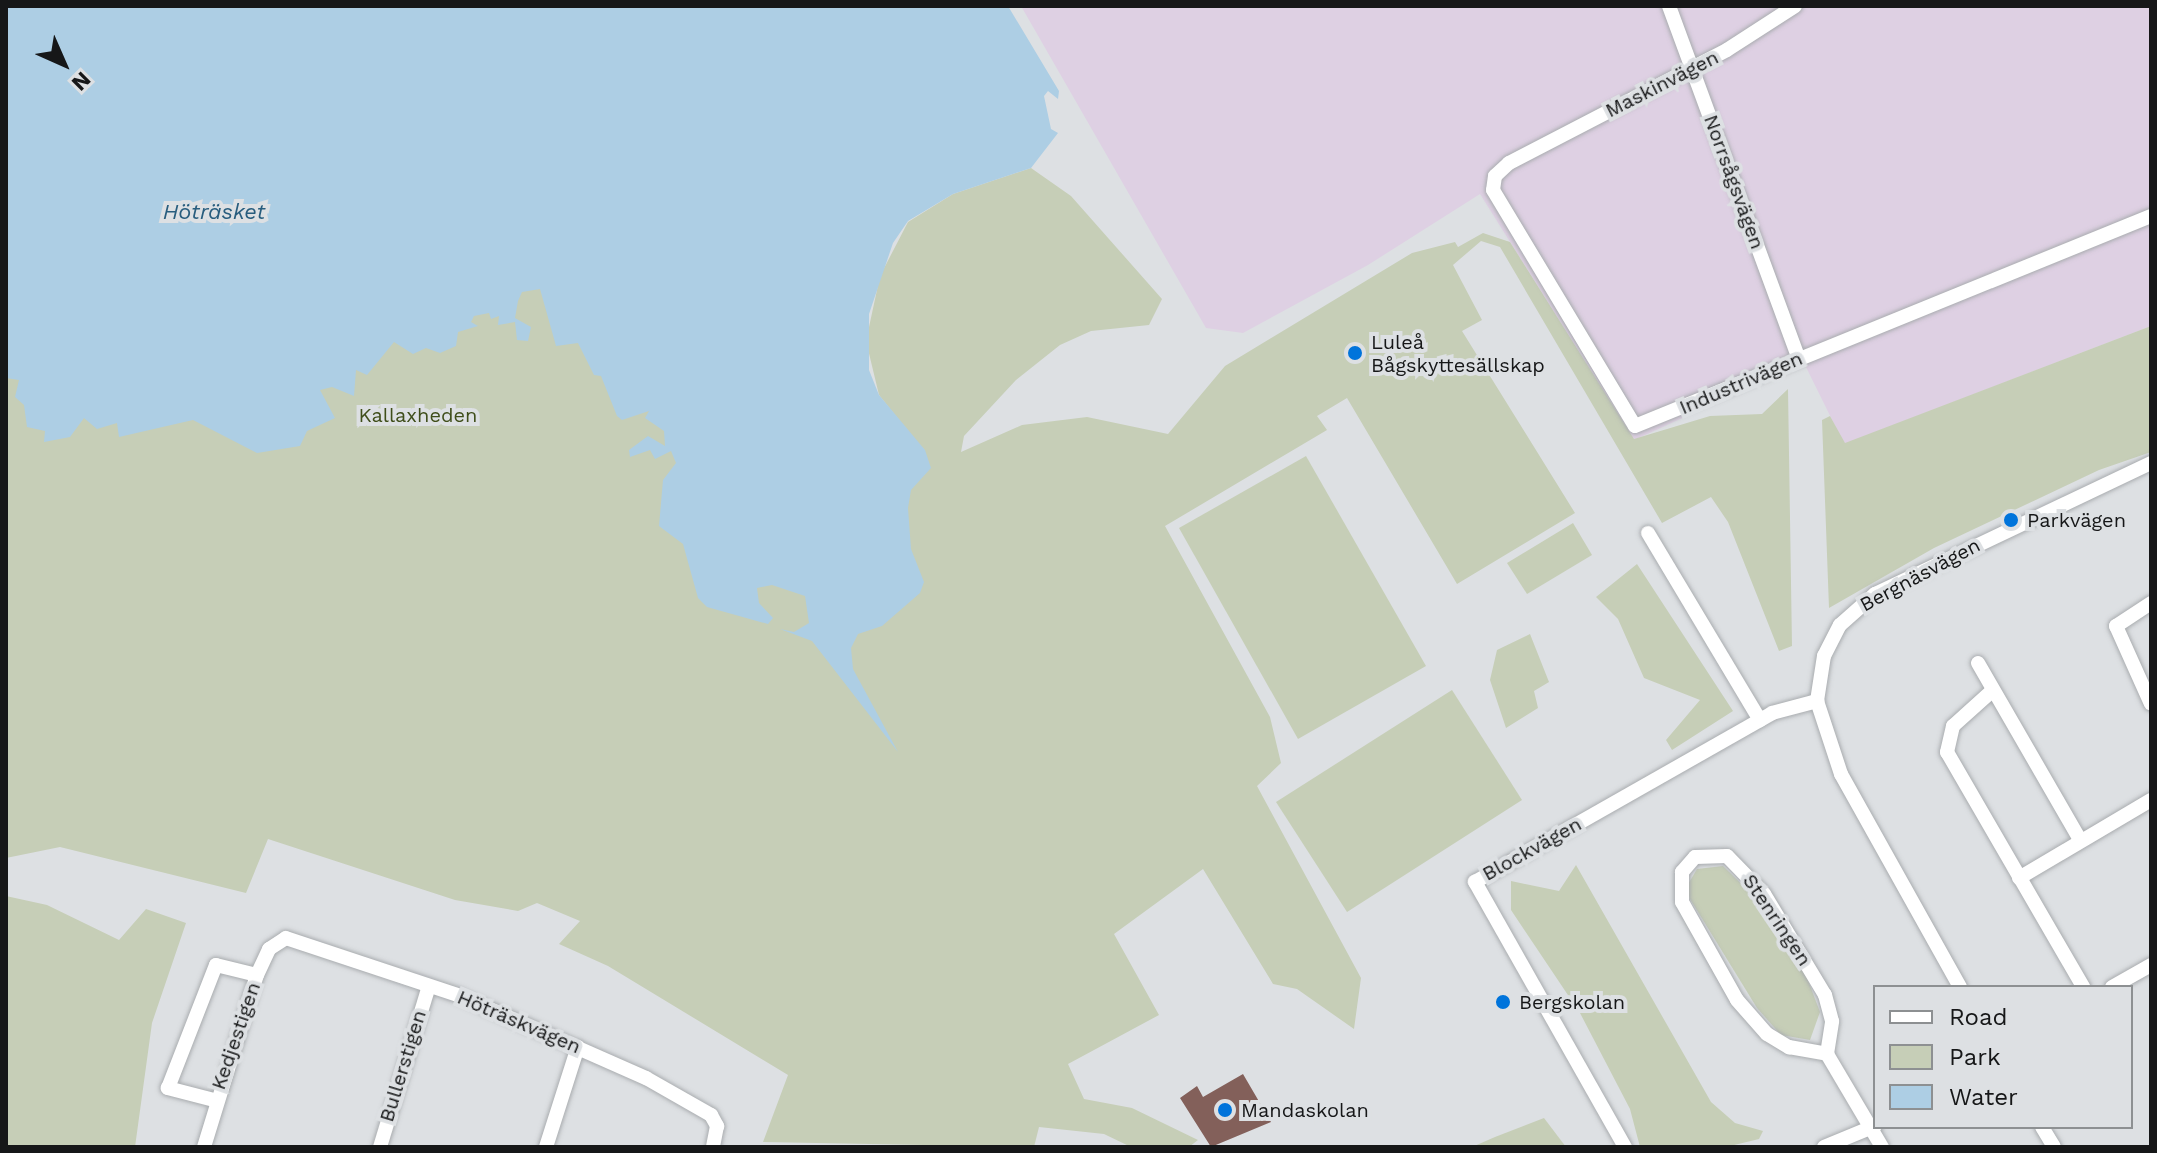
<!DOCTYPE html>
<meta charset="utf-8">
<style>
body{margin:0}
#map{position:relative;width:2157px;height:1153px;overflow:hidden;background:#dde0e3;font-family:"Work Sans",sans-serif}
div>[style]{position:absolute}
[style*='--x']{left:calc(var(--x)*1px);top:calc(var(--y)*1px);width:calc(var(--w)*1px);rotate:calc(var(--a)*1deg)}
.industrial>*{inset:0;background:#ded0e3}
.green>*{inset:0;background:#c6ceb7}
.water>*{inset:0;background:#adcee4}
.building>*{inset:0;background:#83605a}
.roads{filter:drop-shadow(0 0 2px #a9acaf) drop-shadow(0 0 2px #a9acaf)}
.minor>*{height:14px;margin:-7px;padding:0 7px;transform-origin:7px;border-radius:7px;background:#fff}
.dots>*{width:22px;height:22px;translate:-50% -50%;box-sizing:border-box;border:4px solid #dde0e3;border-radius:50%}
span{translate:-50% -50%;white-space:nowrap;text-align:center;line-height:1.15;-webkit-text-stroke:8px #dde0e3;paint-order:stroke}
.street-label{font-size:20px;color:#161718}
.poi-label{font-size:20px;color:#161718}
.left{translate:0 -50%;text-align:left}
.park-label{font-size:20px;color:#3f4e1a}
.water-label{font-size:22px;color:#285d7e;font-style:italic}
.frame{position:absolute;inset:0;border:8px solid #161718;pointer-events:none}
.legend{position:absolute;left:1873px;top:985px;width:260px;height:144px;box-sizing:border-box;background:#dde0e3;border:2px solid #8d9092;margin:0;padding:10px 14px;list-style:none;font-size:24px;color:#161718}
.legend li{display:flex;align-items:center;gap:16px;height:40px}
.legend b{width:40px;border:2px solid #8d9092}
.north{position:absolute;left:24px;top:24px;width:80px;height:80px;-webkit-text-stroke:6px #dde0e3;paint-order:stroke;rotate:135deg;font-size:22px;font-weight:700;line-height:32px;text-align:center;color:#161718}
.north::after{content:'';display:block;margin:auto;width:28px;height:36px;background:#161718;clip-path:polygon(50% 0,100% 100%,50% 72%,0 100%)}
</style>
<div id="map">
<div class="industrial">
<div style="clip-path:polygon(1021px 6px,2151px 6px,2151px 326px,1844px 444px,1804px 363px,1634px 440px,1480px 194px,1368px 265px,1243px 333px,1206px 328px)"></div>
</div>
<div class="green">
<div style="clip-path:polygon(6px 6px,828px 434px,899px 420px,879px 395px,866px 341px,880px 276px,908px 222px,953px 194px,1031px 168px,1071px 196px,1162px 299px,1149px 325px,1091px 331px,1060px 345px,1016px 380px,964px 436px,961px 452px,1022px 425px,1087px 417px,1168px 434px,1225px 366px,1412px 253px,1455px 242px,1458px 247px,1483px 233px,1510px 242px,1634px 439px,1710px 416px,1762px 414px,1788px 389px,1792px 646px,1779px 651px,1728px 522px,1711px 497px,1662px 523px,1500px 247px,1481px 241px,1453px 265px,1482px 320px,1462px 331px,1575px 513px,1457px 584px,1347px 398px,1317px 416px,1327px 430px,1165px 526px,1270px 717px,1281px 763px,1257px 786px,1361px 978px,1354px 1029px,1297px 989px,1273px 984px,1203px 869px,1114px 934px,1159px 1015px,1068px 1064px,1084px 1099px,1132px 1108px,1198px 1140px,1189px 1147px,1131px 1147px,1104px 1134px,1039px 1127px,1034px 1147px,763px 1142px,788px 1075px,608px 966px,559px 944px,580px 921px,537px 903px,518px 911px,455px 900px,268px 839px,246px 893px,60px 847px,6px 858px)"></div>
<div style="clip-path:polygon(2151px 326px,2151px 452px,2099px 470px,1934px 548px,1829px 608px,1822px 420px,1830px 416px,1845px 443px)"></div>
<div style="clip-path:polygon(1306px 456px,1426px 666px,1298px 739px,1179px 528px)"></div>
<div style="clip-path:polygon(1573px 523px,1592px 555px,1527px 594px,1507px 563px)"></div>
<div style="clip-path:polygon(1637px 564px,1733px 711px,1672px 750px,1666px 740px,1700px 700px,1644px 678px,1618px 619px,1596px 597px)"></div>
<div style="clip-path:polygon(1530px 634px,1549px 682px,1534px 691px,1538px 708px,1506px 728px,1490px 680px,1497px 650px)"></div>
<div style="clip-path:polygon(1452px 690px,1522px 800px,1347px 912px,1276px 802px)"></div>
<div style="clip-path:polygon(1576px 865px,1711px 1102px,1735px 1123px,1763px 1131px,1759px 1139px,1726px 1147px,1640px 1147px,1630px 1109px,1580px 1013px,1511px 910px,1511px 881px,1559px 891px)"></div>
<div style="clip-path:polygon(1723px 866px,1759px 901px,1806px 975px,1820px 1012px,1810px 1040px,1781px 1035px,1757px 1008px,1690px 899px,1687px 886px,1697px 869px)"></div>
<div style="clip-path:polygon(6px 896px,47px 905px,119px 940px,146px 909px,186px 923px,152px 1023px,135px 1147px,6px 1147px)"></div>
<div style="clip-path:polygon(1544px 1118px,1566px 1147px,1472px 1147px,1495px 1137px)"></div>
</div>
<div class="water">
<div style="clip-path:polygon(6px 6px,1008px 6px,1059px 91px,1058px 99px,1048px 91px,1044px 96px,1051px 129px,1058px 133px,1031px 168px,953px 194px,908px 221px,893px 243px,869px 314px,869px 370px,879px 395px,925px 450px,931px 468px,911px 490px,908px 508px,911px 549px,924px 582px,920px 593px,882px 626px,858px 634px,851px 648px,853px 669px,898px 752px,812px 641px,780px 629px,794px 632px,809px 623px,805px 596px,772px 585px,757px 588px,759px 603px,773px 618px,768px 624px,707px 607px,698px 598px,683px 544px,659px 526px,663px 480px,676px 463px,671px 451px,655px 459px,650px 450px,630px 457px,629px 450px,648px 436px,665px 446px,664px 431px,645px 418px,649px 411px,622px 420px,617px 416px,601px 376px,594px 375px,578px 343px,556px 346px,540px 289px,522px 292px,518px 301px,515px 318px,531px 327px,528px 341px,517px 340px,515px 322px,498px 325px,499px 316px,491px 319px,489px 313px,474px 316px,471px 322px,478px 326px,458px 332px,456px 346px,440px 353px,426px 348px,413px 354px,394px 342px,367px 375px,356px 370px,354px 396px,332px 387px,320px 390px,335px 418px,307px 431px,300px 446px,257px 453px,193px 420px,119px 437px,117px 423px,97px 429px,84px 418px,70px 437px,44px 442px,45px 431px,27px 427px,24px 405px,15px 397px,19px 380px,6px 378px)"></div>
</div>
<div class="building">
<div style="clip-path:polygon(1243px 1074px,1271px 1122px,1211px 1147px,1180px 1098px,1197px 1086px,1203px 1097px)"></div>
</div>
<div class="roads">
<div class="minor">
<div style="--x:1669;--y:6;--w:376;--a:69.8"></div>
<div style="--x:1795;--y:6;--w:81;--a:147.1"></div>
<div style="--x:1727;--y:50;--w:246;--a:152.6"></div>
<div style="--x:1509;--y:163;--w:19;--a:137"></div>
<div style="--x:1495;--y:176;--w:14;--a:98"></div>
<div style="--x:1493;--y:190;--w:275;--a:59"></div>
<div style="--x:1635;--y:426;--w:557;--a:-22.15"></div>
<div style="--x:1648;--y:533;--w:218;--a:59.1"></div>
<div style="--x:2151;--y:603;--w:42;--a:146.7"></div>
<div style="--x:2116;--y:626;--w:85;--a:65.8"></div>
<div style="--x:1978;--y:663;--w:204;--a:60"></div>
<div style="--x:1993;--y:690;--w:54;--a:138"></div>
<div style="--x:1953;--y:726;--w:27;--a:103"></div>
<div style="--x:1947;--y:752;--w:272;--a:59.9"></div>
<div style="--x:2019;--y:878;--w:153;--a:-30.6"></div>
<div style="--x:1960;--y:987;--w:244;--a:-119.2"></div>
<div style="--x:1841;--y:774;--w:77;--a:-108.2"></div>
<div style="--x:1817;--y:701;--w:46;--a:-81.2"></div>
<div style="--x:1824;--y:656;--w:35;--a:-63"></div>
<div style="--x:1840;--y:625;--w:47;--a:-41.5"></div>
<div style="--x:1875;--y:594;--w:306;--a:-25.4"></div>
<div style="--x:2112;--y:987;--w:45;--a:-29.4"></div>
<div style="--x:1827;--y:1054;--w:33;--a:-81"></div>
<div style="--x:1832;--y:1021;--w:27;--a:-105"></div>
<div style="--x:1825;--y:995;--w:118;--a:-121.1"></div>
<div style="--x:1764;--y:894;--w:53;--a:-134.2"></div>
<div style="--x:1727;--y:856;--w:32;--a:178"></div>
<div style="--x:1695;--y:857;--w:20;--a:131"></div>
<div style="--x:1682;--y:872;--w:30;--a:90"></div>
<div style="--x:1682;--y:902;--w:112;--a:60.7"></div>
<div style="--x:1737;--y:1000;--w:45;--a:48.6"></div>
<div style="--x:1767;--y:1034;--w:26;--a:31"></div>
<div style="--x:1789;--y:1047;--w:39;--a:10"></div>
<div style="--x:1827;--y:1054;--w:108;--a:59.4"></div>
<div style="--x:214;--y:1100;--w:48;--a:-165.4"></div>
<div style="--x:168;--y:1088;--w:132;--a:-68.7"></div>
<div style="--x:216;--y:965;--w:42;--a:13.7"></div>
<div style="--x:2042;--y:1127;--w:23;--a:59"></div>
<div style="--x:204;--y:1147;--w:180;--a:-72.9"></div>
<div style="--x:257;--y:975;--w:29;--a:-65"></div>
<div style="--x:269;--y:949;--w:20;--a:-33"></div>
<div style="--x:286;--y:938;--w:183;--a:18.4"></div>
<div style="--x:460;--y:996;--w:203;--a:23.8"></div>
<div style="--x:646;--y:1078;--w:75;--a:29.6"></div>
<div style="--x:711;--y:1115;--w:13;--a:61"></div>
<div style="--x:717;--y:1126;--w:21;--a:101"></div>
<div style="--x:380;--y:1147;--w:168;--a:-73.1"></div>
<div style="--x:546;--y:1147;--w:105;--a:-72.3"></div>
<div style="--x:1625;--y:1147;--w:305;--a:-119.5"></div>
<div style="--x:1475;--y:882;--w:342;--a:-29.6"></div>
<div style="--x:1772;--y:713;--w:47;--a:-14.9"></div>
<div style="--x:1824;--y:1147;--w:55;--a:-22.4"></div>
</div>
</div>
<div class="dots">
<div style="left:1355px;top:353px;background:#0074db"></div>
<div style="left:2011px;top:520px;background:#0074db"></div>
<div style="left:1503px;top:1002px;background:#0074db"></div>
<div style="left:1225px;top:1110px;background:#0074db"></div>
</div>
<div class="street-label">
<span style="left:1662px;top:84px;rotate:-27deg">Maskinvägen</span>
<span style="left:1734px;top:182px;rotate:70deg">Norrsågsvägen</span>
<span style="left:1741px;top:383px;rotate:-23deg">Industrivägen</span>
<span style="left:1920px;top:575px;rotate:-28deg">Bergnäsvägen</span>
<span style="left:1532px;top:849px;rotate:-29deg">Blockvägen</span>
<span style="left:1777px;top:920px;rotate:56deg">Stenringen</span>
<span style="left:519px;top:1022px;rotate:23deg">Höträskvägen</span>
<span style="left:236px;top:1036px;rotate:-71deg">Kedjestigen</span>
<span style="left:403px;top:1066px;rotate:-73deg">Bullerstigen</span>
</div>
<div class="poi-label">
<span class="left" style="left:1371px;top:354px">Luleå<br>Bågskyttesällskap</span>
<span class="left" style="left:2027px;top:520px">Parkvägen</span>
<span class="left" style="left:1519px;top:1002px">Bergskolan</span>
<span class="left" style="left:1241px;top:1110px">Mandaskolan</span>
</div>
<div class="park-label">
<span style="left:418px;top:415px">Kallaxheden</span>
</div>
<div class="water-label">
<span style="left:214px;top:212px">Höträsket</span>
</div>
<div class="frame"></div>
<ul class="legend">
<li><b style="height:10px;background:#fff"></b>Road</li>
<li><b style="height:22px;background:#c6ceb7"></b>Park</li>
<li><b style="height:22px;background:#adcee4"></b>Water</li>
</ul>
<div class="north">N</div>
</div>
